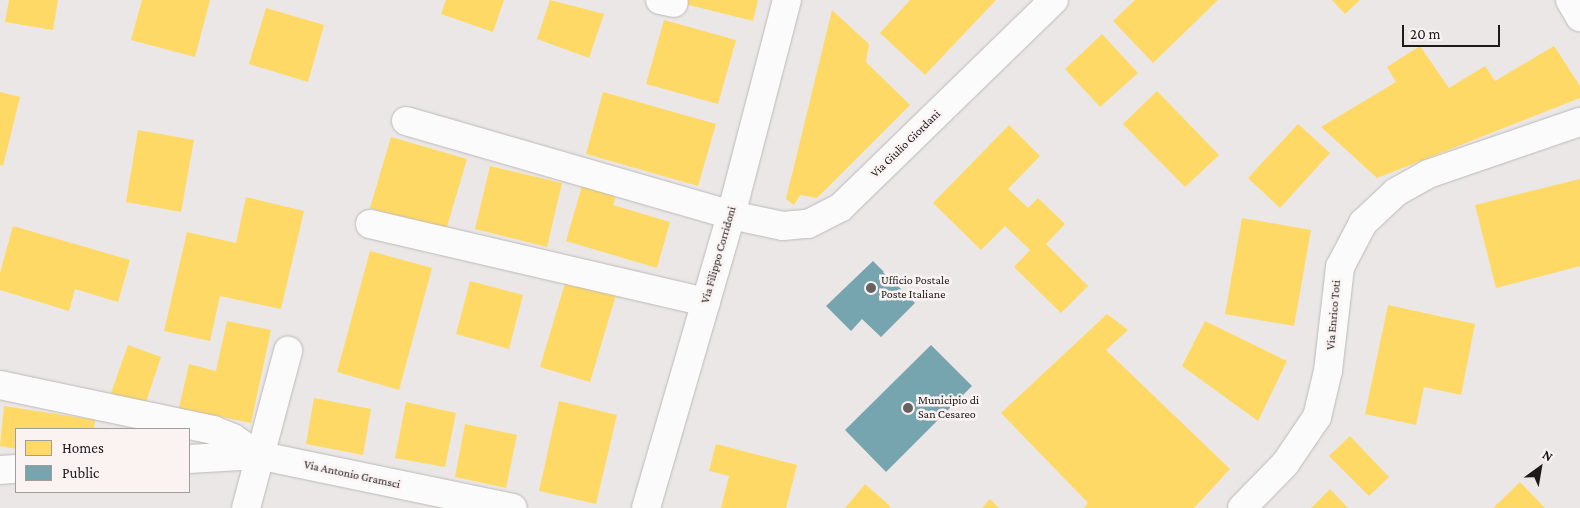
<!DOCTYPE html>
<style>
body{margin:0}
#map{position:relative;width:1580px;height:508px;overflow:hidden;background:#eae7e6;font-family:"Crimson Pro",serif}
div>[style]{position:absolute}
[style*='--x']{left:calc(var(--x)*1px);top:calc(var(--y)*1px);width:calc(var(--w)*1px);rotate:calc(var(--a)*1deg)}
.homes>*{inset:0;background:#ffd966}
.public>*{inset:0;background:#76a5af}
.roads{filter:drop-shadow(0 0 1px #bcbab9) drop-shadow(0 0 1px #bcbab9)}
.minor>*{height:28px;margin:-14px;padding:0 14px;transform-origin:14px;border-radius:14px;background:#fcfbfb}
.dots>*{width:14px;height:14px;translate:-50% -50%;box-sizing:border-box;border:2px solid #faf3f1;border-radius:50%}
span{translate:-50% -50%;white-space:nowrap;text-align:center;line-height:1.15;-webkit-text-stroke:5px #faf3f1;paint-order:stroke}
.street-label{font-size:12px;color:#1d1a1a}
.poi-label{font-size:12px;color:#1d1a1a}
.left{translate:0 -50%;text-align:left}
.legend{position:absolute;left:15px;top:428px;width:175px;height:65px;box-sizing:border-box;background:#faf3f1;border:1px solid #a29c9b;margin:0;padding:6px 9px;list-style:none;font-size:15px;color:#1d1a1a}
.legend li{display:flex;align-items:center;gap:10px;height:25px}
.legend b{width:25px;border:1px solid #a29c9b}
.north{position:absolute;left:1515px;top:443px;width:50px;height:50px;-webkit-text-stroke:4px #faf3f1;paint-order:stroke;rotate:32deg;font-size:14px;font-weight:700;line-height:20px;text-align:center;color:#1d1a1a}
.north::after{content:'';display:block;margin:auto;width:18px;height:22px;background:#1d1a1a;clip-path:polygon(50% 0,100% 100%,50% 72%,0 100%)}
.scale{position:absolute;left:1402px;top:25px;width:98px;height:22px;box-sizing:border-box;border:2px solid #1d1a1a;border-top:0;padding-left:6px;font-size:15px;line-height:18px;white-space:nowrap;color:#1d1a1a;-webkit-text-stroke:4px #faf3f1;paint-order:stroke}
</style>
<div id="map">
<div class="homes">
<div style="clip-path:polygon(9px 0,58px 0,53px 30px,5px 22px)"></div>
<div style="clip-path:polygon(142px 0,210px 0,195px 57px,131px 40px)"></div>
<div style="clip-path:polygon(446px 0,504px 0,493px 32px,441px 14px)"></div>
<div style="clip-path:polygon(550px 0,604px 14px,589px 58px,537px 39px)"></div>
<div style="clip-path:polygon(686px 0,758px 0,753px 21px,685px 4px)"></div>
<div style="clip-path:polygon(910px 0,996px 0,925px 75px,880px 33px)"></div>
<div style="clip-path:polygon(1135px 0,1218px 0,1153px 63px,1113px 21px)"></div>
<div style="clip-path:polygon(1332px 0,1360px 0,1345px 14px)"></div>
<div style="clip-path:polygon(266px 8px,324px 25px,308px 82px,249px 64px)"></div>
<div style="clip-path:polygon(832px 10px,869px 44px,866px 62px,910px 105px,817px 198px,800px 195px,794px 205px,786px 199px)"></div>
<div style="clip-path:polygon(664px 20px,736px 40px,718px 104px,646px 84px)"></div>
<div style="clip-path:polygon(1102px 34px,1138px 73px,1100px 107px,1065px 69px)"></div>
<div style="clip-path:polygon(1420px 46px,1449px 88px,1485px 66px,1495px 81px,1554px 46px,1580px 86px,1580px 98px,1377px 178px,1321px 127px,1396px 82px,1387px 67px)"></div>
<div style="clip-path:polygon(1157px 91px,1219px 155px,1185px 187px,1123px 124px)"></div>
<div style="clip-path:polygon(0 92px,20px 97px,3px 166px,0 165px)"></div>
<div style="clip-path:polygon(603px 92px,716px 124px,698px 186px,586px 154px)"></div>
<div style="clip-path:polygon(1298px 124px,1330px 153px,1280px 208px,1248px 178px)"></div>
<div style="clip-path:polygon(1009px 125px,1040px 156px,1008px 189px,1028px 208px,1038px 198px,1065px 224px,1046px 244px,1088px 286px,1061px 313px,1014px 267px,1030px 250px,1005px 226px,981px 250px,933px 203px)"></div>
<div style="clip-path:polygon(138px 130px,194px 140px,181px 212px,126px 202px)"></div>
<div style="clip-path:polygon(391px 137px,467px 159px,446px 230px,370px 208px)"></div>
<div style="clip-path:polygon(490px 166px,562px 183px,547px 247px,475px 229px)"></div>
<div style="clip-path:polygon(584px 179px,618px 189px,613px 205px,670px 222px,657px 268px,566px 241px)"></div>
<div style="clip-path:polygon(1580px 179px,1580px 266px,1496px 288px,1475px 205px)"></div>
<div style="clip-path:polygon(246px 197px,304px 211px,281px 309px,220px 296px,210px 341px,164px 331px,187px 232px,236px 243px)"></div>
<div style="clip-path:polygon(1242px 218px,1311px 230px,1294px 326px,1225px 314px)"></div>
<div style="clip-path:polygon(13px 226px,130px 260px,118px 302px,75px 289px,69px 311px,0 290px,0 273px)"></div>
<div style="clip-path:polygon(370px 251px,432px 268px,399px 390px,337px 372px)"></div>
<div style="clip-path:polygon(566px 280px,616px 295px,590px 382px,540px 367px)"></div>
<div style="clip-path:polygon(470px 281px,523px 295px,509px 349px,456px 334px)"></div>
<div style="clip-path:polygon(1388px 305px,1475px 324px,1461px 395px,1424px 387px,1416px 425px,1365px 414px)"></div>
<div style="clip-path:polygon(1107px 314px,1128px 330px,1106px 350px,1230px 469px,1194px 508px,1084px 508px,1088px 503px,1001px 413px)"></div>
<div style="clip-path:polygon(227px 321px,271px 330px,251px 423px,179px 408px,189px 364px,216px 371px)"></div>
<div style="clip-path:polygon(1205px 321px,1287px 361px,1258px 421px,1182px 366px)"></div>
<div style="clip-path:polygon(128px 345px,161px 357px,145px 405px,111px 393px)"></div>
<div style="clip-path:polygon(314px 398px,371px 409px,363px 455px,306px 444px)"></div>
<div style="clip-path:polygon(559px 401px,617px 415px,596px 504px,539px 491px)"></div>
<div style="clip-path:polygon(406px 402px,456px 413px,445px 467px,395px 458px)"></div>
<div style="clip-path:polygon(4px 406px,95px 420px,94px 429px,16px 429px,16px 449px,0 446px)"></div>
<div style="clip-path:polygon(465px 424px,517px 435px,506px 488px,455px 477px)"></div>
<div style="clip-path:polygon(1350px 436px,1389px 477px,1369px 496px,1329px 456px)"></div>
<div style="clip-path:polygon(716px 444px,797px 465px,786px 508px,721px 508px,729px 476px,709px 471px)"></div>
<div style="clip-path:polygon(1520px 482px,1545px 508px,1493px 508px)"></div>
<div style="clip-path:polygon(865px 484px,890px 506px,889px 508px,845px 508px)"></div>
<div style="clip-path:polygon(1330px 489px,1348px 508px,1311px 508px)"></div>
<div style="clip-path:polygon(990px 499px,999px 508px,982px 508px)"></div>
</div>
<div class="public">
<div style="clip-path:polygon(873px 261px,915px 303px,881px 337px,862px 319px,851px 331px,826px 306px)"></div>
<div style="clip-path:polygon(931px 345px,972px 386px,886px 472px,845px 430px)"></div>
</div>
<div class="roads">
<div class="minor">
<div style="--x:660;--y:0;--w:14;--a:12"></div>
<div style="--x:1570;--y:0;--w:20;--a:60"></div>
<div style="--x:406;--y:121;--w:338;--a:16.1"></div>
<div style="--x:731;--y:215;--w:53;--a:11.9"></div>
<div style="--x:783;--y:226;--w:25;--a:-5"></div>
<div style="--x:808;--y:224;--w:37;--a:-27"></div>
<div style="--x:841;--y:207;--w:297;--a:-44.2"></div>
<div style="--x:370;--y:224;--w:345;--a:13.1"></div>
<div style="--x:0;--y:385;--w:218;--a:11.9"></div>
<div style="--x:213;--y:430;--w:22;--a:22"></div>
<div style="--x:233;--y:438;--w:29;--a:35"></div>
<div style="--x:189;--y:459;--w:68;--a:-3.4"></div>
<div style="--x:257;--y:455;--w:261;--a:11.7"></div>
<div style="--x:0;--y:470;--w:16;--a:-4"></div>
<div style="--x:246;--y:508;--w:163;--a:-75"></div>
<div style="--x:646;--y:508;--w:305;--a:-73.8"></div>
<div style="--x:731;--y:215;--w:222;--a:-75.4"></div>
<div style="--x:1242;--y:508;--w:62;--a:-45.7"></div>
<div style="--x:1285;--y:464;--w:57;--a:-55.8"></div>
<div style="--x:1317;--y:417;--w:47;--a:-76.6"></div>
<div style="--x:1328;--y:371;--w:105;--a:-83.4"></div>
<div style="--x:1340;--y:267;--w:50;--a:-62.4"></div>
<div style="--x:1363;--y:223;--w:45;--a:-43.2"></div>
<div style="--x:1396;--y:192;--w:37;--a:-29"></div>
<div style="--x:1428;--y:174;--w:161;--a:-18.9"></div>
</div>
</div>
<div class="dots">
<div style="left:871px;top:288px;background:#656261"></div>
<div style="left:908px;top:408px;background:#656261"></div>
</div>
<div class="street-label">
<span style="left:906px;top:144px;rotate:-44deg">Via Giulio Giordani</span>
<span style="left:719px;top:255px;rotate:-74deg">Via Filippo Corridoni</span>
<span style="left:1334px;top:315px;rotate:-85deg">Via Enrico Toti</span>
<span style="left:352px;top:475px;rotate:12deg">Via Antonio Gramsci</span>
</div>
<div class="poi-label">
<span class="left" style="left:881px;top:288px">Ufficio Postale<br>Poste Italiane</span>
<span class="left" style="left:918px;top:408px">Municipio di<br>San Cesareo</span>
</div>
<ul class="legend">
<li><b style="height:14px;background:#ffd966"></b>Homes</li>
<li><b style="height:14px;background:#76a5af"></b>Public</li>
</ul>
<div class="north">N</div>
<div class="scale">20 m</div>
</div>
